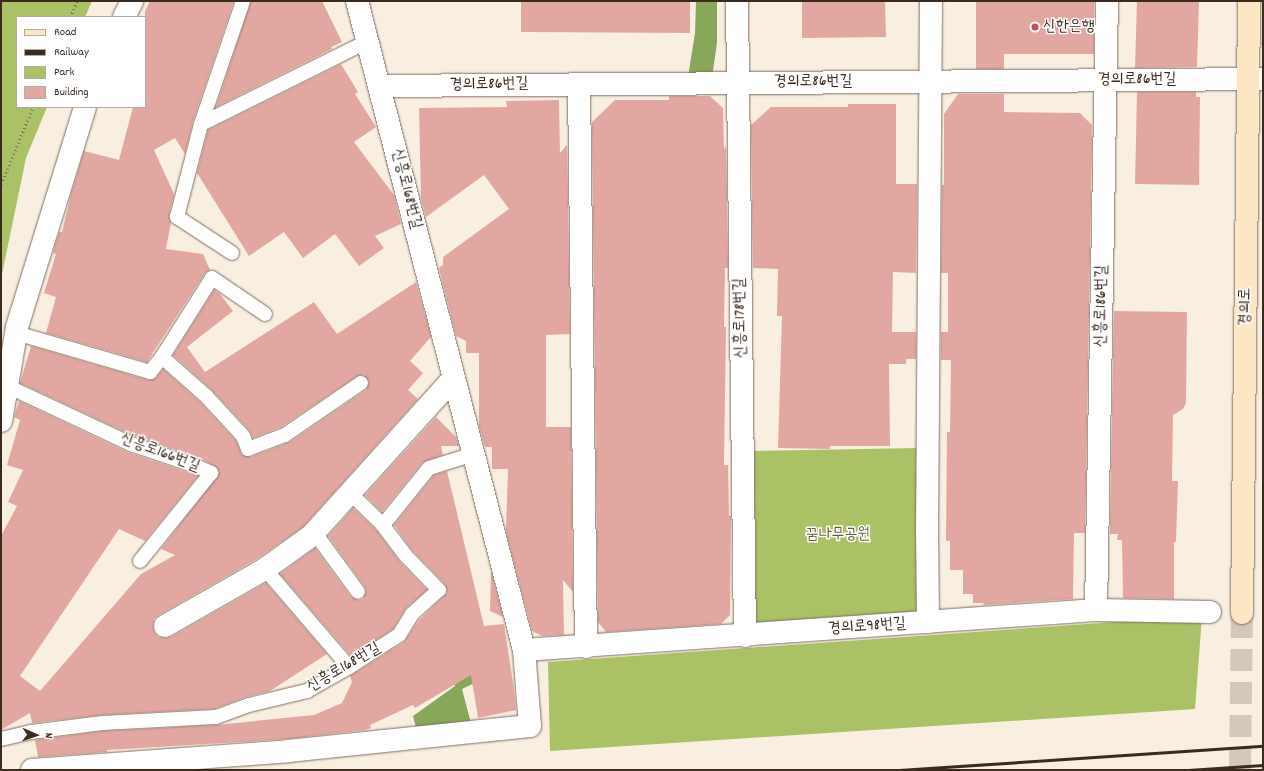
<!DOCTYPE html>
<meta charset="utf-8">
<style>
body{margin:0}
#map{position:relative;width:1264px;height:771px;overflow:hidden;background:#f9efe1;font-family:Dekko,"Poor Story",sans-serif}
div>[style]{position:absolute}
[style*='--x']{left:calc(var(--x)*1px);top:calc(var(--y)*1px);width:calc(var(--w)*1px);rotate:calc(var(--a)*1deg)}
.green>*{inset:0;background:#abc166}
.forest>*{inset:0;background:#88a75b}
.building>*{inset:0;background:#e3a7a2}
.secondary-tunnel>*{height:22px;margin-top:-11px;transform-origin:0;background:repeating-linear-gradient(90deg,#d3c8ba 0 22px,transparent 0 33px)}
.path>*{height:2.5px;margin-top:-1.25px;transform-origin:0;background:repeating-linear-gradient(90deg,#7e6f62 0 1px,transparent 0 4px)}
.roads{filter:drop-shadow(0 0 1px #7e6f62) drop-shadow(0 0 1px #7e6f62)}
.lane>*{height:14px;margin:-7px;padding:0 7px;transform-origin:7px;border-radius:7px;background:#fff}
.street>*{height:22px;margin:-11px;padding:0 11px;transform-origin:11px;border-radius:11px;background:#fff}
.secondary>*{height:22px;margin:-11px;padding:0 11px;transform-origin:11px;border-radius:11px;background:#fce6c4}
.rail>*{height:3px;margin:-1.5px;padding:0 1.5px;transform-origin:1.5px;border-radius:1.5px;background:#3b2a1e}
.dots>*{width:11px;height:11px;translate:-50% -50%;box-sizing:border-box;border:2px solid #fff;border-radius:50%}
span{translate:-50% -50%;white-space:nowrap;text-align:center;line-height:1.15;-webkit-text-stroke:3px #fff;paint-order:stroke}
.poi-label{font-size:16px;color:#3b2a1e}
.left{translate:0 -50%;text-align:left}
.street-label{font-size:16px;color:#3b2a1e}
.park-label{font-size:16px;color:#625f37}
.frame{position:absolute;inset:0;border:2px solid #3b2a1e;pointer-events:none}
.legend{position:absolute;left:16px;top:16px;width:130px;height:92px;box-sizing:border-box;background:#fff;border:1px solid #b1aaa5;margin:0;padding:5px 7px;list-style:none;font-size:12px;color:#3b2a1e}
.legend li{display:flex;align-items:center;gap:8px;height:20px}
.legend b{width:20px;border:1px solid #b1aaa5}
.north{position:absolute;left:16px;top:715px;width:40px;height:40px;-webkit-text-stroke:3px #fff;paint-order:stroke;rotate:92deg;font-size:11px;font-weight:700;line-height:16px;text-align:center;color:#3b2a1e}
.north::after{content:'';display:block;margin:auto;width:14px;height:18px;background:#3b2a1e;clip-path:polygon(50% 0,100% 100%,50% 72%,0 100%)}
</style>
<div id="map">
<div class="green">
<div style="clip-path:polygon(1px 1px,92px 1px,85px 17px,17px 17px,17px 107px,47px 107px,26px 158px,1px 279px)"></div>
<div style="clip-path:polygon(920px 448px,921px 612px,755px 626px,754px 451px)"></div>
<div style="clip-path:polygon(1202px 616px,1195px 709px,550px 751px,548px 662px)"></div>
</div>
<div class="forest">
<div style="clip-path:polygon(696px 1px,717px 1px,717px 43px,712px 78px,688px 77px,695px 33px)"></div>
<div style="clip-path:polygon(446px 661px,483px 679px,462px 689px,472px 727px,418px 735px,413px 716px,455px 686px)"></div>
</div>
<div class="building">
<div style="clip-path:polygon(150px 1px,234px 1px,193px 121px,185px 154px,175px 138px,154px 150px,174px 194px,169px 215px,171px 222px,166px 249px,203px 254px,210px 270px,205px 273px,147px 362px,46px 333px,56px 297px,44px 293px,56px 254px,53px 253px,59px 232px,62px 232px,71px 194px,84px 151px,119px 160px,133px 107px,145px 107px,145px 11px)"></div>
<div style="clip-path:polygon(251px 1px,322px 1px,342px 42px,331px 47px,332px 49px,216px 107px)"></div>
<div style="clip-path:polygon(521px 1px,690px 1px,690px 33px,521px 32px)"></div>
<div style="clip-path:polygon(802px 1px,885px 1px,886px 37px,802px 38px)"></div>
<div style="clip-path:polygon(976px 1px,1094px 1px,1094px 54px,1004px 54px,1004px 69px,976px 69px)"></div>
<div style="clip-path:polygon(1137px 1px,1199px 1px,1197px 67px,1135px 68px)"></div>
<div style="clip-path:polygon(341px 64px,358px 92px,355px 94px,376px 127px,354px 142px,394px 195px,401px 224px,375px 236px,384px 248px,359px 266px,335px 234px,303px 258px,284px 232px,249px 256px,197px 173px,208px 130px)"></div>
<div style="clip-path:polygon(1137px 92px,1196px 92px,1196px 97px,1200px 97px,1199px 185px,1135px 184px)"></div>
<div style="clip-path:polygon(958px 94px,1004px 94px,1004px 112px,1080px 113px,1092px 125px,1085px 533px,1074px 533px,1073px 599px,983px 605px,984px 603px,973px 603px,973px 594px,963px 594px,963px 570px,950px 570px,950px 541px,946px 541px,947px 432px,950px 432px,951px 360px,941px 360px,941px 332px,948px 332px,948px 273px,941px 273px,942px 185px,944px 185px,944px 114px)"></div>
<div style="clip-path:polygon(669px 96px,710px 96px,723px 108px,724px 149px,726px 146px,728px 268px,725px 268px,724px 327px,726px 327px,724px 465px,728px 465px,729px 516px,731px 516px,730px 615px,721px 624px,606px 632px,598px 622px,592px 122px,615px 100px,669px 100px)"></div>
<div style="clip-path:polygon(559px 100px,560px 153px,567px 145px,570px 334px,546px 335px,546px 427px,571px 427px,573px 592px,563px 580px,564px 635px,542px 636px,532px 631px,506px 531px,508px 469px,492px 469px,492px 447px,485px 447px,479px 426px,479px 353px,466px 353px,466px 341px,456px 336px,439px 268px,443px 265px,443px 257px,509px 209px,484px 175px,426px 217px,421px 199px,419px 108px,507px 107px,506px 101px)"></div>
<div style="clip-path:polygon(848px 104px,896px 104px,896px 184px,917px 184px,916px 273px,893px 272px,892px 332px,916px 332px,916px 359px,906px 359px,906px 364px,889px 364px,890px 446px,830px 446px,830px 449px,778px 448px,782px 316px,777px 316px,778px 269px,753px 268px,751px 125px,771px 107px,848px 107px)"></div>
<div style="clip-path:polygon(416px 282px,431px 337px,410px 361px,423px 373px,408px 390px,418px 399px,303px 527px,258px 558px,159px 615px,154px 619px,153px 626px,154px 632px,158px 637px,165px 638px,171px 637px,266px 583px,327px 654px,270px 691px,246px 697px,214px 709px,102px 715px,32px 723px,30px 713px,1px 730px,1px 536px,17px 506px,8px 502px,23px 470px,7px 465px,20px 420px,14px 417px,19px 401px,127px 452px,198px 476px,145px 541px,119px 529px,20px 676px,40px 691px,141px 574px,175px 555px,161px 549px,219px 474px,218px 469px,215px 466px,200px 458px,134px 436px,20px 383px,31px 346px,148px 380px,156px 378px,163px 369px,201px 403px,236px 441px,242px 455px,251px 457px,290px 442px,366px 390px,369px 382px,364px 375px,357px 376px,281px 427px,253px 438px,249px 430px,213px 391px,173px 355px,214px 290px,220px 294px,233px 311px,187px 347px,205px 372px,314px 302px,337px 334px)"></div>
<div style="clip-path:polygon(1114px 311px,1187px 312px,1186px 403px,1183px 409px,1173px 415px,1172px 481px,1178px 481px,1176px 542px,1174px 542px,1174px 599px,1123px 598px,1122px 540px,1117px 540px,1118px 534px,1110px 534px)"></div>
<div style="clip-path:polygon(436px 417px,456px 437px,459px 446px,441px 446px,443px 455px,422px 463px,382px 512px,365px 495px)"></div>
<div style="clip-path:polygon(447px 471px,484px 626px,504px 624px,514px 689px,516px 710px,478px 718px,471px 675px,415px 708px,413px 705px,370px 725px,371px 728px,365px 730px,287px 739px,107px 750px,107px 752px,38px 757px,35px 740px,103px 731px,216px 725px,314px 715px,342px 703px,352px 682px,350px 676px,404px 642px,419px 620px,447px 593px,445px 584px,412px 550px,394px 525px,434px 475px)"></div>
<div style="clip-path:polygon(353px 508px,377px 531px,400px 562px,427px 590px,406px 608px,393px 629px,351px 656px,280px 574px,315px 548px,351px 597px,359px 600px,363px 599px,366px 591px,365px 587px,328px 536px)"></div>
<div style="clip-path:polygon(491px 571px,503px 617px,490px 611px)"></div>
</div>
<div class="secondary-tunnel">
<div style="--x:1240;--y:770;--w:157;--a:-89.3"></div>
</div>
<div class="path">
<div style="--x:70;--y:17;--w:17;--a:-66"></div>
<div style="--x:1;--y:184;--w:83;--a:-67.4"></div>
</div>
<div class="roads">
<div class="lane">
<div style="--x:201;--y:124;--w:186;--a:-26.4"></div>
<div style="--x:232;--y:253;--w:66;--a:-146.8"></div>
<div style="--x:177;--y:217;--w:96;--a:-75.5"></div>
<div style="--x:201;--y:124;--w:130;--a:-71.1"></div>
<div style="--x:16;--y:333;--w:140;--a:16.2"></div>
<div style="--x:150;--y:372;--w:19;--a:-51"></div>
<div style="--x:162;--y:357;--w:93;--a:-57.7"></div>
<div style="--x:212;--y:278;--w:64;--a:34.2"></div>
<div style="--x:162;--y:357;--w:60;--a:41.6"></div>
<div style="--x:207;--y:397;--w:53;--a:47.3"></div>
<div style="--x:243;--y:436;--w:14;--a:69"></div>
<div style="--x:248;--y:449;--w:40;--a:-21"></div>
<div style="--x:285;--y:435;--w:92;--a:-34.4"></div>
<div style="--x:7;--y:386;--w:137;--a:25.1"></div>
<div style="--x:131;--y:444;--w:69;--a:18.7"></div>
<div style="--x:196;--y:466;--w:17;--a:25"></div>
<div style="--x:211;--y:473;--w:113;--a:128.9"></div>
<div style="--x:350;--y:493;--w:46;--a:44.1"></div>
<div style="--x:311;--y:536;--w:10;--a:24"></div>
<div style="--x:320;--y:540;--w:64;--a:53.8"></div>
<div style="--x:265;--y:569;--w:129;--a:49.4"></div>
<div style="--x:1;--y:739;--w:31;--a:-13"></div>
<div style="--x:31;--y:732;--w:72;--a:-7.2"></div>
<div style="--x:102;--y:723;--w:114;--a:-3"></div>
<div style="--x:216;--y:717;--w:35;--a:-20"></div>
<div style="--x:249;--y:705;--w:60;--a:-13.6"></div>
<div style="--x:307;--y:691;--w:48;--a:-29.7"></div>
<div style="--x:349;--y:667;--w:59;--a:-32.6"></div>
<div style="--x:399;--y:635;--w:25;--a:-58"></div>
<div style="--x:412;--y:614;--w:36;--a:-42"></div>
<div style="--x:439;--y:590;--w:47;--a:-134.1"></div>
<div style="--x:406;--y:556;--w:39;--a:-127"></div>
<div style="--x:383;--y:525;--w:73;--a:-51.1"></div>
<div style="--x:429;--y:468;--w:47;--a:-17.3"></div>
</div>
<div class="street">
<div style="--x:737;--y:1;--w:635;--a:89.28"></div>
<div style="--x:124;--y:17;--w:18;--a:-63"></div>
<div style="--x:579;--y:84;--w:563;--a:89.29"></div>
<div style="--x:379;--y:86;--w:884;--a:-0.45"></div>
<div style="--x:1;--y:421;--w:95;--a:-80.3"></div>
<div style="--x:17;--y:327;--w:230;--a:-72.8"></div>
<div style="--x:1096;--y:610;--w:609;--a:-88.97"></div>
<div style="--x:928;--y:622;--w:89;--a:-90.6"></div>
<div style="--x:927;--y:533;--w:532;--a:-89.57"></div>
<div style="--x:165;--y:626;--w:115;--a:-29.7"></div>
<div style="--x:265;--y:569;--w:57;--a:-35.7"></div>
<div style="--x:311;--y:536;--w:213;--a:-47.9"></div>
<div style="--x:524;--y:650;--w:573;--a:-4"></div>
<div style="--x:1096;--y:610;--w:114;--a:1"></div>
<div style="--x:32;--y:770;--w:257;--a:-4.2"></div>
<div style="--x:288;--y:751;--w:243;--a:-5.9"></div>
<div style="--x:530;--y:726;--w:76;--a:-94.5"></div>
<div style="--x:524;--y:650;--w:670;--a:-104.43"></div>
</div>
<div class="secondary">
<div style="--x:1242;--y:613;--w:612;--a:-89.34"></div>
</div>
</div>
<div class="rail">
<div style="--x:899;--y:770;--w:365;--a:-3.8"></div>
<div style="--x:1188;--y:770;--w:75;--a:-3.8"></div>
</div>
<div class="dots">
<div style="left:1035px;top:27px;background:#d1495b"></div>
</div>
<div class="poi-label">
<span class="left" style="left:1043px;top:27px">신한은행</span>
</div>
<div class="street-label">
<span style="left:1137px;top:80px">경의로86번길</span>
<span style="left:813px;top:82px">경의로86번길</span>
<span style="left:489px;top:85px;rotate:-1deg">경의로86번길</span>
<span style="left:406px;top:189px;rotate:76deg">신흥로168번길</span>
<span style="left:1102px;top:306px;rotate:-89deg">신흥로186번길</span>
<span style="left:1246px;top:307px;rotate:-89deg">경의로</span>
<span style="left:741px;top:318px;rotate:-91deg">신흥로178번길</span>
<span style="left:160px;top:453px;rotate:21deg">신흥로166번길</span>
<span style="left:867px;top:627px;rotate:-4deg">경의로98번길</span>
<span style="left:344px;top:668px;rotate:-30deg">신흥로168번길</span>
</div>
<div class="park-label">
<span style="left:838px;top:535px">꿈나무공원</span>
</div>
<div class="frame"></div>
<ul class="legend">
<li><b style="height:5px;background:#fce6c4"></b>Road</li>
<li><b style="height:5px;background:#3b2a1e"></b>Railway</li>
<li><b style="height:11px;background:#abc166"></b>Park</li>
<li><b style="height:11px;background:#e3a7a2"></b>Building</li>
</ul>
<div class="north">N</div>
</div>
